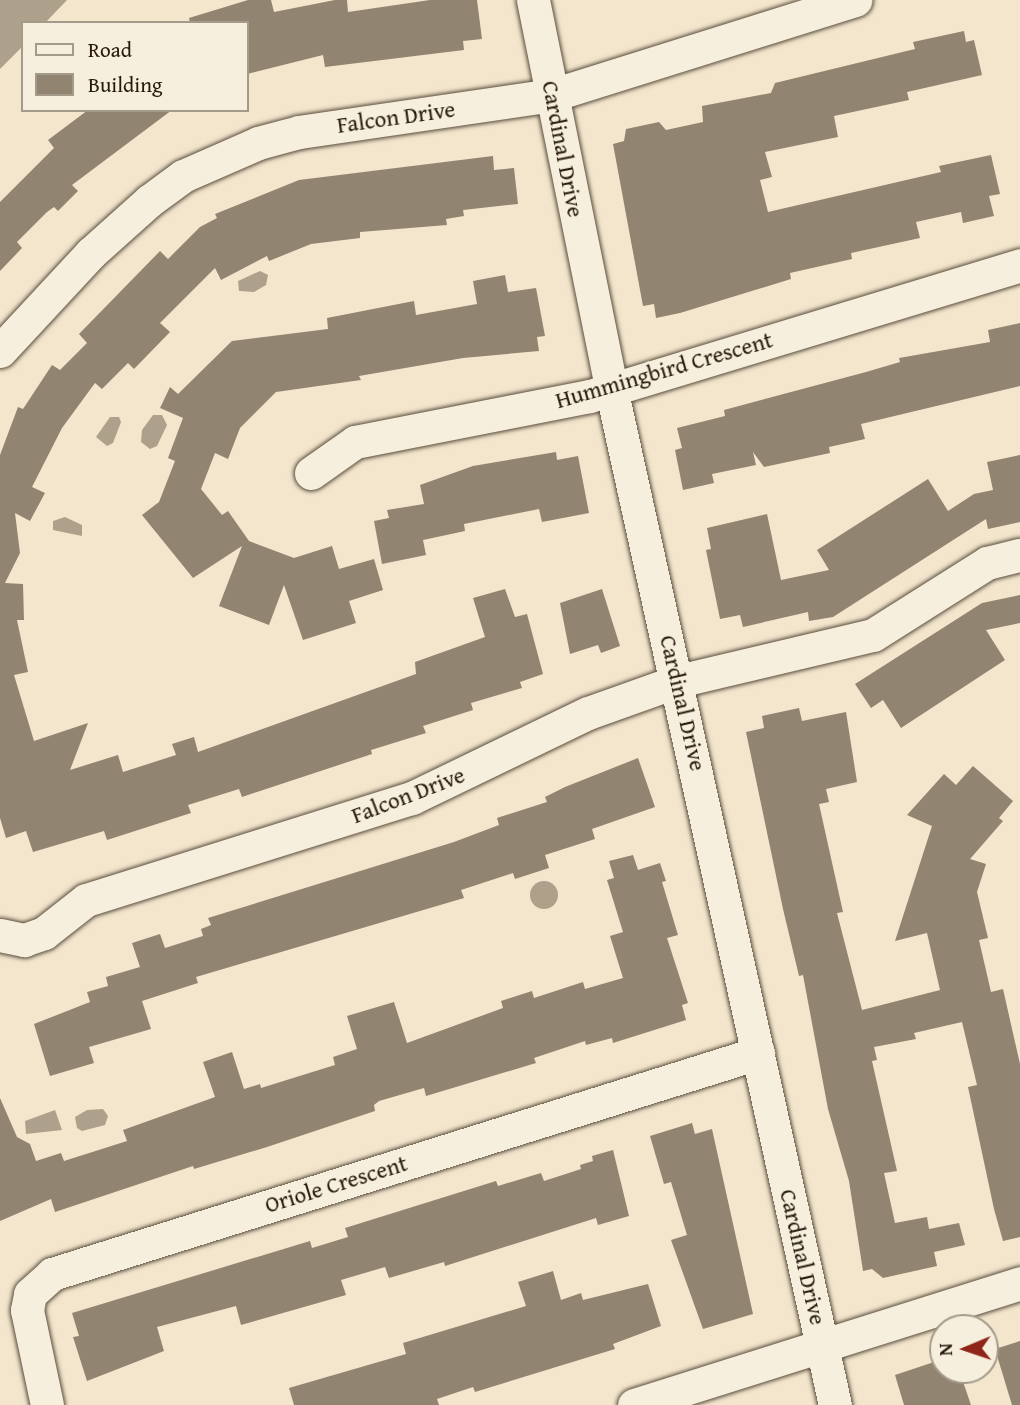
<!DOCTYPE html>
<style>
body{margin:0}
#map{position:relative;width:1020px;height:1405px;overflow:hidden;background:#f3e6cd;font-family:"Gentium Book Plus",serif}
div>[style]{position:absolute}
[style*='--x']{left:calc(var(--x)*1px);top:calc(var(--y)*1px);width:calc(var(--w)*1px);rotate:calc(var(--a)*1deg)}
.water>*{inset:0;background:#aea18b}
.round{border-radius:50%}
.building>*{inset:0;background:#918470}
.roads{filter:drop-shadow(0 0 2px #5a4d3c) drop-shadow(0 0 2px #5a4d3c)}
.minor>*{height:33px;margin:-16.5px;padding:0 16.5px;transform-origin:16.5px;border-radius:16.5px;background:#f7efde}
span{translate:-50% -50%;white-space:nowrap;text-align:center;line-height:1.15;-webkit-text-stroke:5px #f7efde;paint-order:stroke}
.street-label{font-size:23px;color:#271a0c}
.legend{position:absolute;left:21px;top:21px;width:228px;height:91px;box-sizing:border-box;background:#f7efde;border:2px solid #a49a8a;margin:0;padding:9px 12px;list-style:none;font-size:21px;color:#271a0c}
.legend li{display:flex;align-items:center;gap:14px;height:35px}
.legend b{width:35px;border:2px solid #a49a8a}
.north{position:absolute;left:929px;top:1314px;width:70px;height:70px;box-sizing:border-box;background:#f7efde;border:2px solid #a49a8a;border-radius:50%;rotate:268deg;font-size:19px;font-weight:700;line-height:28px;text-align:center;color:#271a0c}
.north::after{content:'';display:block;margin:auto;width:24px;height:32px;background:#8f2418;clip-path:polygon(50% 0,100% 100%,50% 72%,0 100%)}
</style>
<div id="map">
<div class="water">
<div style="clip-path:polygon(0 0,67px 0,45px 23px,23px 23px,23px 46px,0 69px)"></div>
<div style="clip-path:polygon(260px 271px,268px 275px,266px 285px,254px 292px,239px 291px,238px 281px)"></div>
<div style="clip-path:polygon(153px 415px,162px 415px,167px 425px,157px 446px,150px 449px,141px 442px,142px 430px)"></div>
<div style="clip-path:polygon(110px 417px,119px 417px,121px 422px,113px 443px,107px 446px,96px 437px)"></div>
<div style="clip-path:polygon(65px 517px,82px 525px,82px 536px,53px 530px,53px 521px)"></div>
<div class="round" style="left:530px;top:881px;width:28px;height:28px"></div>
<div style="clip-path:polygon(103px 1109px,108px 1116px,105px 1125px,82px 1131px,77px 1128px,75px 1117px,87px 1110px)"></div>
<div style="clip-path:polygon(55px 1110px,62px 1130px,26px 1134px,25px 1121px)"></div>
</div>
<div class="building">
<div style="clip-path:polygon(248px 0,271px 0,274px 12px,335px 0,347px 0,348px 12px,430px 0,477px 0,482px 39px,463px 41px,464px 50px,325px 67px,323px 55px,247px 74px,247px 23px,190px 23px,189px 18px)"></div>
<div style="clip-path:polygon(964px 31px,966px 42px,974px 40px,982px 75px,907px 92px,909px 100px,834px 116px,838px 137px,765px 152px,772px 177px,760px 180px,768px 212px,941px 172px,939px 166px,991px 155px,1000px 194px,989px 196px,994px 216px,963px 223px,961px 212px,916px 222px,920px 238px,851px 253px,852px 259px,790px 273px,791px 279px,680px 313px,656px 318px,654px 304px,643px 306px,613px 144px,624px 141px,626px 129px,659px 122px,666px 130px,703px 122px,702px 106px,771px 93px,775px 83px,915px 49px,913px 42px)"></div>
<div style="clip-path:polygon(88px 110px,172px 110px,72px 185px,78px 191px,58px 211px,54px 207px,47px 212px,17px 242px,22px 248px,0 271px,0 202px,54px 148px,48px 140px)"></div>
<div style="clip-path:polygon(493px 156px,494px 170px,514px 168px,518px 204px,463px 210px,464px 216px,446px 219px,447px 225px,360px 232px,360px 238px,311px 244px,269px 261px,267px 256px,221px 280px,215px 268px,160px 323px,170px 332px,134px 369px,128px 363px,102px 389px,95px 383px,62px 428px,32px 487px,45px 493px,30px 521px,15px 513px,20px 553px,5px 583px,23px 584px,24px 620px,17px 620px,28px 672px,14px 675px,34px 741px,88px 723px,70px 770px,118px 755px,123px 772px,176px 755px,172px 744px,194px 737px,198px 752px,416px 674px,415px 662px,485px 637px,473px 598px,505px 589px,515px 617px,527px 614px,543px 674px,520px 682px,522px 688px,471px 703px,473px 710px,423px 726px,426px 733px,371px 750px,372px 754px,242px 797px,239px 789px,188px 805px,191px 813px,107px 840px,104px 831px,33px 852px,26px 831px,6px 838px,0 818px,0 455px,18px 407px,23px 409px,52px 365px,60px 370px,87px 343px,79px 334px,160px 251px,168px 259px,200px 227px,217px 218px,215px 214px,299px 180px)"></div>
<div style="clip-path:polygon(505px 275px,508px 292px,536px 288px,545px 336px,537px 337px,539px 351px,463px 358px,359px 376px,361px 380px,276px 392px,240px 428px,228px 459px,215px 453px,201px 489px,222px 515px,228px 511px,249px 541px,294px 558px,332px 546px,339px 569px,374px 559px,383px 590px,349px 601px,356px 623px,303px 640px,284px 585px,269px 625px,219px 606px,242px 546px,193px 578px,142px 515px,159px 502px,175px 461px,168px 458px,183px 418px,160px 408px,170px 387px,178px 394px,232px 341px,328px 329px,327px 318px,414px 301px,416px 315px,477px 304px,473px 281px)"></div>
<div style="clip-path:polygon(1020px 323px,1020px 386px,861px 424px,865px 439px,829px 447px,830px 453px,764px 467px,753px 452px,756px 465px,712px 474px,714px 483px,683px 490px,675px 450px,682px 448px,677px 428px,725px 416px,724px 410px,866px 372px,900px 362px,899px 358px,990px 342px,988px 330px)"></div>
<div style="clip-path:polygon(556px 452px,557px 460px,578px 456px,589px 513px,542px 522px,539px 509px,464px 524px,465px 531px,423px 540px,426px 555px,382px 564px,374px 521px,389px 518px,387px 510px,424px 504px,420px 485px,473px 466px)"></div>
<div style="clip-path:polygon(1020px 455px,1020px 522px,988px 529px,986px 519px,833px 617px,809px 621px,808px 612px,743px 627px,740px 615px,720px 619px,706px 550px,711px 549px,707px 528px,767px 514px,781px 580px,829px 570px,817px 550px,928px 479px,948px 511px,974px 494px,993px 490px,987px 462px)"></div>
<div style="clip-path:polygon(602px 589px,620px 646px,601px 653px,598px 645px,570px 654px,560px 603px)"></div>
<div style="clip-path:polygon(1020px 595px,1020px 623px,986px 630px,1005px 660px,901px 728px,883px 700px,871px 708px,855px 684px,982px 603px)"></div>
<div style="clip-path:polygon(799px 708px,802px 721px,846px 712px,857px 782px,826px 789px,829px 802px,819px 804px,843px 912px,837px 913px,862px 1010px,940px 990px,927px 933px,895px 941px,932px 826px,907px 815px,944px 774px,956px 785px,973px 766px,1013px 801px,999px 818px,1003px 821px,970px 859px,986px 864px,977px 892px,988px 938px,979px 940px,991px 992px,1003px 989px,1020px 1064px,1020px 1237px,1003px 1241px,994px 1209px,968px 1087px,977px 1085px,962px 1022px,914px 1033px,916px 1039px,874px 1047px,877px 1060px,872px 1061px,897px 1171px,884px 1173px,895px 1223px,927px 1217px,929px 1229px,959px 1223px,965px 1245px,934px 1252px,937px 1266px,883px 1278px,872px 1269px,863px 1271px,849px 1181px,828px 1109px,803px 975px,799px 976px,783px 909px,746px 732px,764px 728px,762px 716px)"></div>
<div style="clip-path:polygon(638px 758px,655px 807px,592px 829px,595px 839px,545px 855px,549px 868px,515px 879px,513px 873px,461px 890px,464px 898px,196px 977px,198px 983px,142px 1001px,151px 1029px,89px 1047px,94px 1063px,50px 1076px,34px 1024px,90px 1002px,87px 992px,108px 986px,106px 977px,140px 967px,132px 943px,160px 934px,165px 948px,203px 936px,201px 929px,211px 925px,208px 918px,454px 842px,499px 825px,497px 818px,547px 802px,545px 797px,565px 787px)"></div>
<div style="clip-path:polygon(633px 855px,638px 870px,660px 863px,666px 881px,662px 882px,678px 935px,667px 938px,688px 1003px,682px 1005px,686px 1020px,613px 1043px,612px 1038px,586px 1045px,585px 1041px,534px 1058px,536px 1063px,426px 1096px,424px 1088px,379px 1101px,374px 1105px,375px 1111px,267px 1147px,194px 1169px,193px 1166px,55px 1212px,51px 1199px,0 1221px,0 1098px,17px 1137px,30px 1144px,36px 1161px,61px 1153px,64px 1161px,127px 1141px,123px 1130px,215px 1097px,203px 1062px,232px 1052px,244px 1089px,260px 1084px,261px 1088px,335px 1065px,333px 1057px,357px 1049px,347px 1016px,394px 1002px,407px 1043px,503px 1008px,501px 1001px,532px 991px,534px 998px,583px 982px,585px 989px,623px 978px,610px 936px,623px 932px,607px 880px,614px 878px,609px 861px)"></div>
<div style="clip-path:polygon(692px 1123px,695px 1134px,712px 1129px,753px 1314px,703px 1329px,671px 1240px,687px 1235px,671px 1182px,664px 1184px,650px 1136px)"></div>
<div style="clip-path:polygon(613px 1150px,629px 1216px,598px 1225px,596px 1218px,445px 1266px,444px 1262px,389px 1278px,385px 1267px,341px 1280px,346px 1295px,241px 1325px,236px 1306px,157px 1327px,164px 1351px,87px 1381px,73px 1337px,79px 1336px,72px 1313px,310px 1241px,312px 1248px,348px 1237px,345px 1228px,496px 1181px,498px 1186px,541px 1173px,544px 1181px,581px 1169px,580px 1165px,593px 1161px,592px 1156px)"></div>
<div style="clip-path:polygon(553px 1271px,561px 1300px,581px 1293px,583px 1300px,648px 1284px,661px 1326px,613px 1344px,615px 1349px,475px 1392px,473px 1387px,437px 1399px,439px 1405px,294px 1405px,289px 1388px,406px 1354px,403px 1343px,526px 1306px,518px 1282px)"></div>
<div style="clip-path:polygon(1020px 1341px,1020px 1405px,1012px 1405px,995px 1349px)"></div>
<div style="clip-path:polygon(943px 1359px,943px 1370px,959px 1370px,971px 1405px,904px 1405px,895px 1375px)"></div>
</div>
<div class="roads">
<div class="minor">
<div style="--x:533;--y:0;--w:396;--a:78.6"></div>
<div style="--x:611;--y:388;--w:1041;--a:77.58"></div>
<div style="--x:0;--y:351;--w:134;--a:-47.1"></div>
<div style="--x:91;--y:253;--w:78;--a:-41.9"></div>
<div style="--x:149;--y:201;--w:42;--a:-36.3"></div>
<div style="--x:183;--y:176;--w:82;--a:-23.7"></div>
<div style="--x:258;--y:143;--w:42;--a:-15"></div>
<div style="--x:299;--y:132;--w:256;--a:-8.3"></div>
<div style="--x:552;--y:95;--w:318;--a:-17.4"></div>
<div style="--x:311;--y:473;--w:54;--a:-35.2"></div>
<div style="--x:355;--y:442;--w:239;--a:-11.1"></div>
<div style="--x:590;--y:396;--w:450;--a:-16.9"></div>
<div style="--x:0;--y:935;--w:25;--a:12"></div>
<div style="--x:24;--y:940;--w:21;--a:-19"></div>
<div style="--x:44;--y:933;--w:53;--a:-38.2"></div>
<div style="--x:86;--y:900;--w:342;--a:-17.4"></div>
<div style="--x:412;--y:798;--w:195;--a:-25.8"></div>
<div style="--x:588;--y:713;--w:96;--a:-19.6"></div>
<div style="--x:678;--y:681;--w:200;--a:-13.3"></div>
<div style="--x:873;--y:635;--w:135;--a:-32.3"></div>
<div style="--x:987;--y:563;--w:34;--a:-14"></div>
<div style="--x:47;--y:1405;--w:97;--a:-101.9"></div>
<div style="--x:27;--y:1310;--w:16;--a:-79"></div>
<div style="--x:30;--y:1294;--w:30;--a:-42"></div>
<div style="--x:52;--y:1274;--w:740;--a:-17.38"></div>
<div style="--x:634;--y:1405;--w:405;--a:-17.5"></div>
</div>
</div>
<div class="street-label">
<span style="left:396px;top:117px;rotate:-8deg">Falcon Drive</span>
<span style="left:563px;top:149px;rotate:79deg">Cardinal Drive</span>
<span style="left:664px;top:370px;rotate:-16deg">Hummingbird Crescent</span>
<span style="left:683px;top:703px;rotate:77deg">Cardinal Drive</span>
<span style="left:408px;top:795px;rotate:-21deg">Falcon Drive</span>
<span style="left:336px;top:1184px;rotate:-17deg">Oriole Crescent</span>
<span style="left:803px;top:1257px;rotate:77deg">Cardinal Drive</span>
</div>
<ul class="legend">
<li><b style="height:9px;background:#f7efde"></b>Road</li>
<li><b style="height:19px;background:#918470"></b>Building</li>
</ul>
<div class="north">N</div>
</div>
